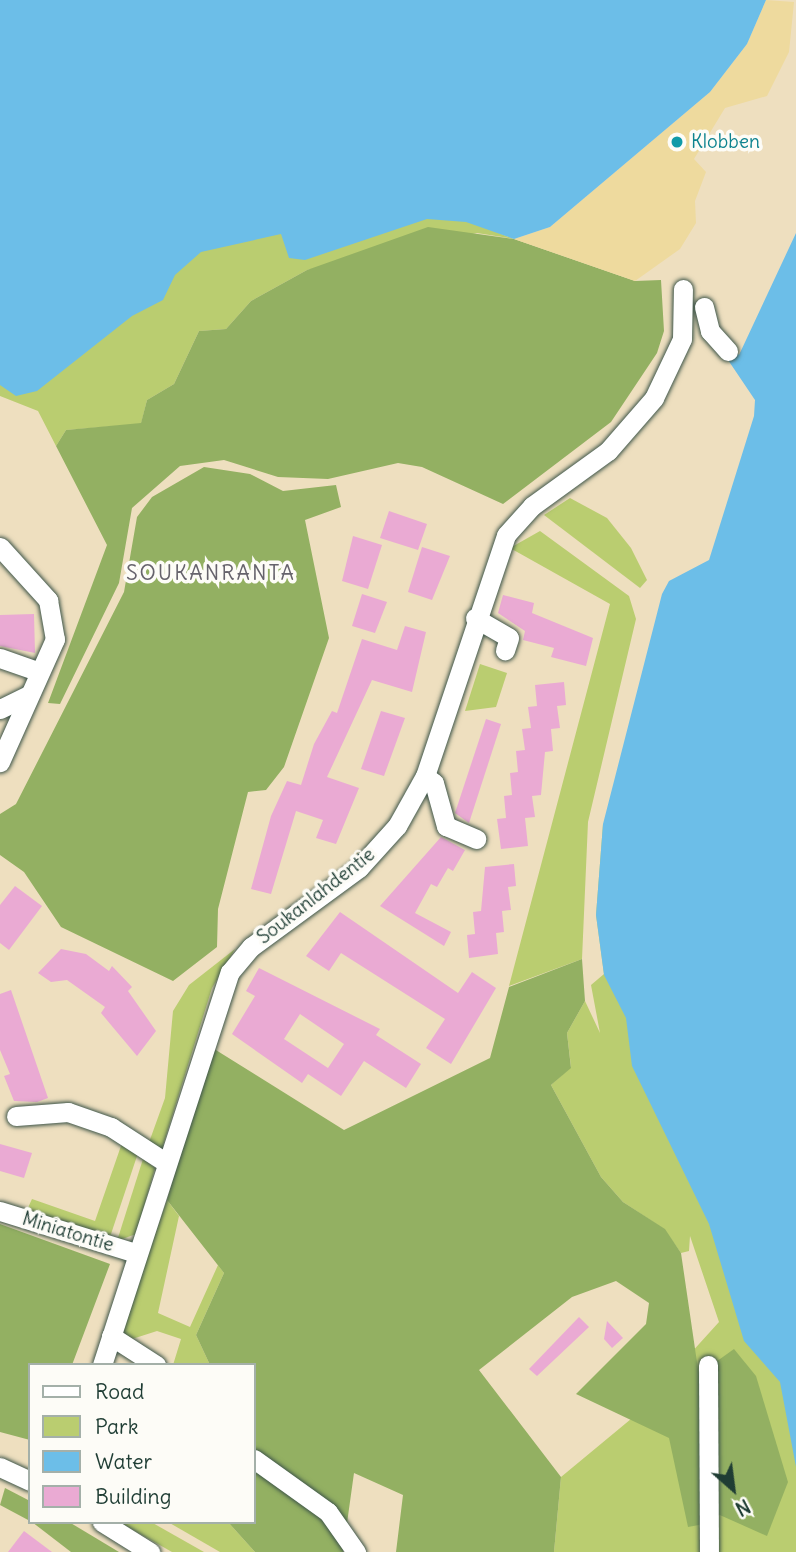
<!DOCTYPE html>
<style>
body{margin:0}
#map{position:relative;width:796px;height:1552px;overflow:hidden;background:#eedfbf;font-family:Delius,sans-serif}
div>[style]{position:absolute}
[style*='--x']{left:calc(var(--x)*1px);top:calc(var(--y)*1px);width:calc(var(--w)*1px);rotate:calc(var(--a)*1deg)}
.green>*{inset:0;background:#bacd70}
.forest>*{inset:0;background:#93b062}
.sand>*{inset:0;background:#eeda9e}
.water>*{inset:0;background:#6cbee8}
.building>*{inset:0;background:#eaaad3}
.roads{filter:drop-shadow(0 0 2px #3e5549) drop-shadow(0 0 2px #3e5549)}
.minor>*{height:19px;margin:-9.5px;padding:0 9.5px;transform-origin:9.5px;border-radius:9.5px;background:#fff}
.dots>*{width:19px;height:19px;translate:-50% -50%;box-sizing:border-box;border:4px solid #fdfcf7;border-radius:50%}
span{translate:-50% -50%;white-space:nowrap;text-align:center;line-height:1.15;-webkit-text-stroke:7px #fdfcf7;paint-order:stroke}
.culture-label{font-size:19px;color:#0d838f}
.left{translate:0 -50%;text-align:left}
.street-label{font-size:19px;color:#1f3d34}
.neighbourhood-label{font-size:21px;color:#66636c;letter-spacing:2px}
.legend{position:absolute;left:28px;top:1363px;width:228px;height:161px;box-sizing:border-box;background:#fdfcf7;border:2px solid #a4b0a9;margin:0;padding:9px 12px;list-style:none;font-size:21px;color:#1f3d34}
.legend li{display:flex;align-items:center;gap:14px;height:35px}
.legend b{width:35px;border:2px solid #a4b0a9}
.north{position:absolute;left:698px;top:1454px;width:70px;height:70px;-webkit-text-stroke:5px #fdfcf7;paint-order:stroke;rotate:152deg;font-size:19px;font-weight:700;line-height:28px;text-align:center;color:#1f3d34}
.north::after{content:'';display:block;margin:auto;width:24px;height:32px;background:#1f3d34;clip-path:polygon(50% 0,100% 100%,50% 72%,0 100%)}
</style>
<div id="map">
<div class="green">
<div style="clip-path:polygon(125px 100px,494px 231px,514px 239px,477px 233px,307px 270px,251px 301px,226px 329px,199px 331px,174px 384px,147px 400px,141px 424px,66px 430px,56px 446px,38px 411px,0 396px,0 360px)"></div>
<div style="clip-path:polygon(570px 498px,607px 518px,631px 548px,647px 580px,640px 588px,544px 515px)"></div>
<div style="clip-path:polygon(540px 531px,629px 596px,636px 619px,588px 822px,582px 959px,509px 986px,610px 604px,510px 548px)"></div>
<div style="clip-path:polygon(480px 664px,507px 673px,496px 707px,465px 711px)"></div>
<div style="clip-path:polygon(603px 824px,796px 1203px,796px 1552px,554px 1552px,561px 1477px,631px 1419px,719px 1322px,690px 1236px,689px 1251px,681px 1253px,664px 1229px,623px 1202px,601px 1177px,551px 1085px,571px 1067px,567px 1033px,585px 1001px,600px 1033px,591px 985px,604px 974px,596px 915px)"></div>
<div style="clip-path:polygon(235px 949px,212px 988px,160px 1155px,147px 1148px,165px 1098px,173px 1011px,189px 985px)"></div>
<div style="clip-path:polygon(122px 1143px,138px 1153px,109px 1240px,26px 1212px,32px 1199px,95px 1221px)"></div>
<div style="clip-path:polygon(143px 1159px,155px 1168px,136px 1234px,117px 1241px)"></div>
<div style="clip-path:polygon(167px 1200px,179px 1216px,158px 1313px,190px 1327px,218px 1265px,224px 1273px,196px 1335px,210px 1365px,173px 1365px,181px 1339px,157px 1331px,129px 1340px,122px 1330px)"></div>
<div style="clip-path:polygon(119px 1522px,151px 1522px,204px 1552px,172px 1552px)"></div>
<div style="clip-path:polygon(168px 1522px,228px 1522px,255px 1552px,220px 1552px)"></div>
</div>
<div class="forest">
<div style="clip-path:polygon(428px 227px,514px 239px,635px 281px,661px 280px,664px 331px,657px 353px,611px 422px,503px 504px,422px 467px,398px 463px,328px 479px,278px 477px,224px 460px,180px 466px,132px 508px,119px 583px,60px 704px,48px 703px,107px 545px,56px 446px,66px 430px,141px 423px,147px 400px,174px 384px,199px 331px,226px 329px,251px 301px,307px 270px)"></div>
<div style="clip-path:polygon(204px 467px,250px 474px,283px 491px,336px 485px,341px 507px,305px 520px,329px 638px,284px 767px,266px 790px,248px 792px,218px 909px,217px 947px,173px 981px,61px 927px,24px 872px,0 855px,0 814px,16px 804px,124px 592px,137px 517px,152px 497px)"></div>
<div style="clip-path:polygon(582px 959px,585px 1001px,567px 1033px,571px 1068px,551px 1085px,601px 1177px,623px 1202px,665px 1229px,681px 1253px,705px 1417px,704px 1524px,688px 1527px,669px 1438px,576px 1394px,646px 1324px,649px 1303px,616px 1281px,572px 1297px,479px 1370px,561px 1477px,554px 1552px,396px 1552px,403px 1495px,354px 1473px,343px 1552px,255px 1552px,228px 1522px,254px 1522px,254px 1365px,210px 1365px,196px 1335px,224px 1273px,167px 1200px,211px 1047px,344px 1130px,490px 1058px,509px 987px)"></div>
<div style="clip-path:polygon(0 1224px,110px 1264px,72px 1365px,30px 1365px,30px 1440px,0 1432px)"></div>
<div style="clip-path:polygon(734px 1349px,756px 1376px,788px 1482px,767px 1536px,713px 1512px,713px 1364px)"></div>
<div style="clip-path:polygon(5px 1488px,30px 1501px,30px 1521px,0 1505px)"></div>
<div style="clip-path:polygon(32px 1522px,69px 1522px,119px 1552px,71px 1552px)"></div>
</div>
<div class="sand">
<div style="clip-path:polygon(766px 0,794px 2px,789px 52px,767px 96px,725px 108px,694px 159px,706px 172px,695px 201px,696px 223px,680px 249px,635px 281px,514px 239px,550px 227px,710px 92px,747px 44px)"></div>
</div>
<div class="water">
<div style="clip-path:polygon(0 0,766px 0,747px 44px,710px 92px,550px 227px,514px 239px,466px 222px,427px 219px,305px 260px,289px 258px,281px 234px,201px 252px,175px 275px,163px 300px,132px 316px,37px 391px,16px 396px,0 385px)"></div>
<div style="clip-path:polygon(796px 233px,796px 1467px,780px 1382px,744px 1341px,709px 1224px,632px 1066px,626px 1018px,604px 975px,596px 915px,603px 824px,662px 594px,669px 581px,709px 560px,754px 416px,755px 400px,724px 354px,731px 348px,739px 355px)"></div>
</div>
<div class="building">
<div style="clip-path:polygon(389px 511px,427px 524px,418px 550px,380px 538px)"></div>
<div style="clip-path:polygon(353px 536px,382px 545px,368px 589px,342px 581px)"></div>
<div style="clip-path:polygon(422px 547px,450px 556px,432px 600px,408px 592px)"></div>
<div style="clip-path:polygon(362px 594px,387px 602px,375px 633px,352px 626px)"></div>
<div style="clip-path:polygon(503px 595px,534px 603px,532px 613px,593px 638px,586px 666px,551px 657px,554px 648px,523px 640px,525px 631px,498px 613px)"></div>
<div style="clip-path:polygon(34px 614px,35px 653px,0 646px,0 615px)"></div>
<div style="clip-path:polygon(405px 626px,426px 632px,412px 692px,372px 680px,327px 777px,359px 788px,336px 844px,316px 838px,323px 820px,296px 811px,271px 894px,251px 889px,271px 816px,287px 781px,301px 785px,314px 744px,332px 711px,337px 713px,362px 639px,397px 650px)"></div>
<div style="clip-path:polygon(564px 682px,566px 705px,557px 706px,560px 728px,551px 729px,553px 751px,545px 752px,541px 795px,532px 796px,535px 817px,525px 818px,528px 846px,501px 849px,497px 819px,506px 818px,504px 796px,512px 795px,510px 773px,518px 772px,516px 751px,525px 750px,522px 729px,531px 728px,528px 707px,537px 706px,535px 685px)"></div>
<div style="clip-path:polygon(381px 711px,405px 718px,384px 776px,361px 769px)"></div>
<div style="clip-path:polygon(486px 719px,501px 724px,469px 823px,455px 813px)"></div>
<div style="clip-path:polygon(441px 837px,465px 850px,453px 871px,448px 868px,437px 887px,431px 884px,415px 913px,451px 932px,444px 946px,380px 906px)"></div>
<div style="clip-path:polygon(514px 864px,516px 886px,508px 887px,511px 910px,502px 911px,504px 932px,496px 933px,498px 954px,469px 958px,467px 935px,475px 934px,473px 912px,481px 911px,485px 867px)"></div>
<div style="clip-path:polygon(15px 886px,42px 906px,9px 950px,0 943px,0 905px)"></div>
<div style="clip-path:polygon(340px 912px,458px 993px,472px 972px,496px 988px,451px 1064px,426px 1048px,445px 1019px,341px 953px,329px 971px,306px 956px)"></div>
<div style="clip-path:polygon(61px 949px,86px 954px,109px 971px,112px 966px,132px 987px,128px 991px,156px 1031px,137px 1056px,101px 1013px,105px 1007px,67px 980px,51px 982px,38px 973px)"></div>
<div style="clip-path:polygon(evenodd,259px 968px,380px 1029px,376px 1035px,421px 1064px,406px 1088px,364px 1061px,341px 1096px,308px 1074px,302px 1083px,232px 1034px,255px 996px,246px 991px,259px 968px,300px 1014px,344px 1044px,328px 1068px,284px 1039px,300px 1014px)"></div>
<div style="clip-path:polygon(11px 990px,48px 1098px,37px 1102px,14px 1101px,4px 1076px,10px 1074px,0 1050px,0 994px)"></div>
<div style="clip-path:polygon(0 1144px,32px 1153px,24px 1178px,0 1171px)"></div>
<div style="clip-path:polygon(579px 1317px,589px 1327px,537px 1376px,529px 1369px)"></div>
<div style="clip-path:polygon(607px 1321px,623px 1338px,612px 1348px,604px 1339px)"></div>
<div style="clip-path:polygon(24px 1531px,52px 1552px,8px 1552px)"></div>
</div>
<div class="roads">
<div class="minor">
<div style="--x:704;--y:307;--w:25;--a:76"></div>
<div style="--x:710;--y:331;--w:27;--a:48"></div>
<div style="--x:0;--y:547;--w:72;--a:47.8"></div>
<div style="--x:48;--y:600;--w:40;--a:80"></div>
<div style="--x:55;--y:639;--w:135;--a:114.1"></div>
<div style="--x:475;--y:618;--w:39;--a:30"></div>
<div style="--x:509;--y:638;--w:13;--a:108"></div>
<div style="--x:0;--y:658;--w:42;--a:19.3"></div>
<div style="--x:0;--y:709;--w:30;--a:-26"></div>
<div style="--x:425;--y:776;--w:11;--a:38"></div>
<div style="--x:434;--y:783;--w:45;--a:74.4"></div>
<div style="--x:446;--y:826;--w:33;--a:23"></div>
<div style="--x:16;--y:1116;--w:52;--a:-4.4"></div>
<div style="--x:68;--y:1112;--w:46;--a:19.2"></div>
<div style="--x:111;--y:1127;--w:64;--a:32.9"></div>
<div style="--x:0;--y:1211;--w:142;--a:17.2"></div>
<div style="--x:111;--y:1336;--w:54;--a:32.8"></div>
<div style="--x:102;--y:1365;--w:413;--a:-72"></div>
<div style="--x:230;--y:972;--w:33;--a:-50"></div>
<div style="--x:251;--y:947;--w:134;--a:-36.2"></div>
<div style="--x:359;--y:868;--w:57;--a:-47.9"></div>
<div style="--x:397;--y:826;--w:57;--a:-60.8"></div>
<div style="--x:425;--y:776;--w:254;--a:-71.4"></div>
<div style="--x:506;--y:535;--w:39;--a:-48"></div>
<div style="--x:532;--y:506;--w:94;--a:-35.9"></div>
<div style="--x:608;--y:451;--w:70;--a:-49"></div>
<div style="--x:654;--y:398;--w:65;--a:-64.6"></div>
<div style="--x:682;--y:339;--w:50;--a:-88.9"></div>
<div style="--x:708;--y:1365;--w:187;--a:89.7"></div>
<div style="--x:254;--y:1459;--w:91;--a:35.6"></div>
<div style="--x:328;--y:1512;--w:49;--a:55"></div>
<div style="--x:0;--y:1467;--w:33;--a:25"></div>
<div style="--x:102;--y:1522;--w:57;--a:32"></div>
</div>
</div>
<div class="dots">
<div style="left:677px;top:142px;background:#0f9aa8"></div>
</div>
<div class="culture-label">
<span class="left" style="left:691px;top:142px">Klobben</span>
</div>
<div class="street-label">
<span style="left:316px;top:896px;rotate:-38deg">Soukanlahdentie</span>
<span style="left:68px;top:1232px;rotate:17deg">Miniatontie</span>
</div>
<div class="neighbourhood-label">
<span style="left:211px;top:573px">SOUKANRANTA</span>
</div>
<ul class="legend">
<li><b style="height:9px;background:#fff"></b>Road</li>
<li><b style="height:19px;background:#bacd70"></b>Park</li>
<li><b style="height:19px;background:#6cbee8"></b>Water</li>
<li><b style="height:19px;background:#eaaad3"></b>Building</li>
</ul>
<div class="north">N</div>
</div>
